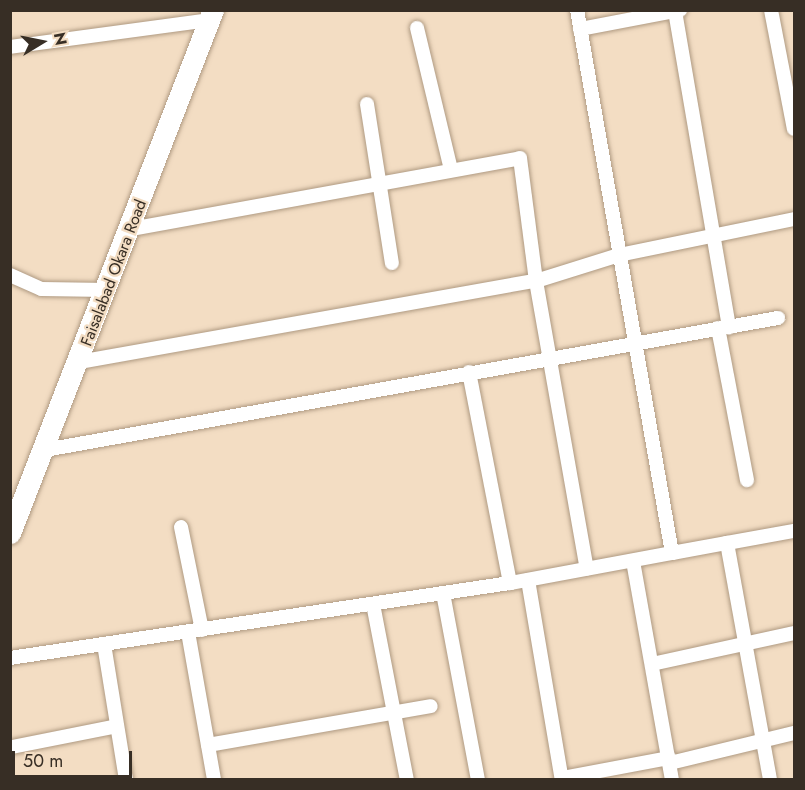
<!DOCTYPE html>
<style>
body{margin:0}
#map{position:relative;width:805px;height:790px;overflow:hidden;background:#f3ddc3;font-family:Jost,sans-serif}
div>[style]{position:absolute}
[style*='--x']{left:calc(var(--x)*1px);top:calc(var(--y)*1px);width:calc(var(--w)*1px);rotate:calc(var(--a)*1deg)}
.roads{filter:drop-shadow(0 0 2px #af9a82) drop-shadow(0 0 2px #af9a82)}
.street>*{height:14px;margin:-7px;padding:0 7px;transform-origin:7px;border-radius:7px;background:#fff}
.primary>*{height:21px;margin:-10.5px;padding:0 10.5px;transform-origin:10.5px;border-radius:10.5px;background:#fff}
span{translate:-50% -50%;white-space:nowrap;text-align:center;line-height:1.15;-webkit-text-stroke:4.5px #f3ddc3;paint-order:stroke}
.street-label{font-size:16px;color:#372e25}
.frame{position:absolute;inset:0;border:12px solid #372e25;pointer-events:none}
.north{position:absolute;left:12px;top:12px;width:60px;height:60px;-webkit-text-stroke:4px #f3ddc3;paint-order:stroke;rotate:80deg;font-size:16px;font-weight:700;line-height:24px;text-align:center;color:#372e25}
.north::after{content:'';display:block;margin:auto;width:21px;height:27px;background:#372e25;clip-path:polygon(50% 0,100% 100%,50% 72%,0 100%)}
.scale{position:absolute;left:12px;top:751px;width:120px;height:27px;box-sizing:border-box;border:3px solid #372e25;border-top:0;padding-left:8px;font-size:18px;line-height:21px;white-space:nowrap;color:#372e25;-webkit-text-stroke:4px #f3ddc3;paint-order:stroke}
</style>
<div id="map">
<div class="roads">
<div class="street">
<div style="--x:771;--y:10;--w:121;--a:79.1"></div>
<div style="--x:675;--y:11;--w:321;--a:80.3"></div>
<div style="--x:417;--y:28;--w:146;--a:76.5"></div>
<div style="--x:580;--y:29;--w:102;--a:-10.8"></div>
<div style="--x:10;--y:47;--w:201;--a:-7.7"></div>
<div style="--x:367;--y:104;--w:161;--a:81.1"></div>
<div style="--x:131;--y:229;--w:395;--a:-10.3"></div>
<div style="--x:520;--y:158;--w:124;--a:82.6"></div>
<div style="--x:536;--y:281;--w:292;--a:80"></div>
<div style="--x:10;--y:275;--w:34;--a:24"></div>
<div style="--x:41;--y:289;--w:67;--a:0.9"></div>
<div style="--x:718;--y:328;--w:155;--a:79.2"></div>
<div style="--x:79;--y:362;--w:464;--a:-10.1"></div>
<div style="--x:536;--y:281;--w:87;--a:-17.4"></div>
<div style="--x:619;--y:255;--w:179;--a:-11.6"></div>
<div style="--x:469;--y:372;--w:215;--a:79"></div>
<div style="--x:45;--y:450;--w:745;--a:-10.21"></div>
<div style="--x:181;--y:527;--w:105;--a:78.5"></div>
<div style="--x:727;--y:543;--w:68;--a:-10.2"></div>
<div style="--x:672;--y:553;--w:56;--a:-10.3"></div>
<div style="--x:727;--y:543;--w:241;--a:79.7"></div>
<div style="--x:633;--y:561;--w:222;--a:79.9"></div>
<div style="--x:528;--y:580;--w:203;--a:80.4"></div>
<div style="--x:443;--y:593;--w:190;--a:79.4"></div>
<div style="--x:373;--y:604;--w:179;--a:79.1"></div>
<div style="--x:188;--y:632;--w:150;--a:80"></div>
<div style="--x:104;--y:644;--w:138;--a:80.8"></div>
<div style="--x:10;--y:658;--w:506;--a:-8.53"></div>
<div style="--x:510;--y:583;--w:165;--a:-10.5"></div>
<div style="--x:672;--y:553;--w:551;--a:-99.92"></div>
<div style="--x:652;--y:664;--w:145;--a:-12.3"></div>
<div style="--x:208;--y:745;--w:226;--a:-9.9"></div>
<div style="--x:12;--y:747;--w:107;--a:-11.3"></div>
<div style="--x:670;--y:763;--w:128;--a:-13.6"></div>
<div style="--x:562;--y:778;--w:109;--a:-10.6"></div>
</div>
<div class="primary">
<div style="--x:10;--y:533;--w:561;--a:-68.79"></div>
</div>
</div>
<div class="street-label">
<span style="left:114px;top:273px;rotate:-69deg">Faisalabad Okara Road</span>
</div>
<div class="frame"></div>
<div class="north">N</div>
<div class="scale">50 m</div>
</div>
